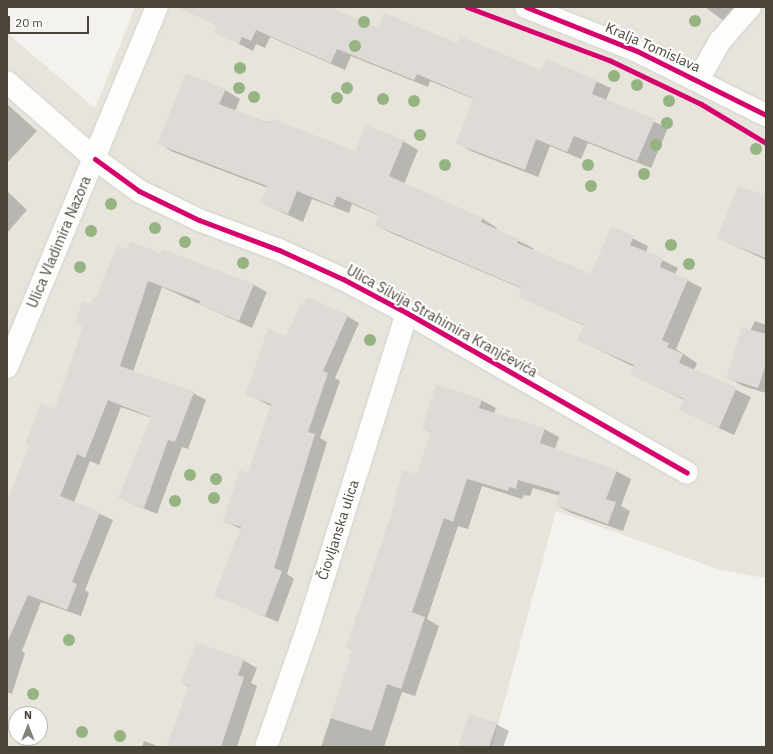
<!DOCTYPE html>
<meta charset="utf-8">
<style>
body{margin:0}
#map{position:relative;width:773px;height:754px;overflow:hidden;background:#f4f2ee;font-family:"IBM Plex Sans",sans-serif}
div>[style]{position:absolute}
[style*='--x']{left:calc(var(--x)*1px);top:calc(var(--y)*1px);width:calc(var(--w)*1px);rotate:calc(var(--a)*1deg)}
.residential>*{inset:0;background:#e7e4dc}
.shadow>*{inset:0;background:#0003}
.building>*{inset:0;background:#dedbd6}
.roads{filter:drop-shadow(0 0 1px #d2d0cb) drop-shadow(0 0 1px #d2d0cb)}
.minor>*{height:22px;margin:-11px;padding:0 11px;transform-origin:11px;border-radius:11px;background:#fdfdfc}
.cycleway>*{height:5px;margin:-2.5px;padding:0 2.5px;transform-origin:2.5px;border-radius:2.5px;background:#d6006c}
.trees>*{width:12px;height:12px;margin:-6px;border-radius:50%;background:#96b382}
span{translate:-50% -50%;white-space:nowrap;text-align:center;line-height:1.15;-webkit-text-stroke:4px #fff;paint-order:stroke}
.street-label{font-size:14px;color:#4b4439}
.frame{position:absolute;inset:0;border:8px solid #4b4439;pointer-events:none}
.north{position:absolute;left:8px;top:706px;width:40px;height:40px;box-sizing:border-box;background:#fff;border:1px solid #b7b4b0;border-radius:50%;rotate:0deg;font-size:11px;font-weight:700;line-height:16px;text-align:center;color:#4b4439}
.north::after{content:'';display:block;margin:auto;width:14px;height:18px;background:#868178;clip-path:polygon(50% 0,100% 100%,50% 72%,0 100%)}
.scale{position:absolute;left:8px;top:16px;width:81px;height:18px;box-sizing:border-box;border:2px solid #4b4439;border-top:0;padding-left:5px;font-size:12px;line-height:14px;white-space:nowrap;color:#4b4439;-webkit-text-stroke:3px #fff;paint-order:stroke}
</style>
<div id="map">
<div class="residential">
<div style="clip-path:polygon(evenodd,135px 7px,766px 7px,766px 578px,720px 570px,556px 511px,492px 747px,7px 747px,7px 33px,95px 108px,135px 7px,16px 714px,40px 714px,40px 738px,16px 738px,16px 714px)"></div>
</div>
<div class="shadow">
<div style="clip-path:polygon(211px 7px,328px 7px,378px 29px,458px 45px,542px 72px,547px 60px,611px 88px,606px 100px,668px 128px,651px 168px,588px 143px,581px 159px,550px 146px,538px 177px,471px 151px,457px 143px,474px 99px,430px 81px,428px 87px,351px 56px,345px 70px,270px 37px,265px 48px,256px 44px,253px 51px,215px 32px,218px 26px,205px 19px)"></div>
<div style="clip-path:polygon(705px 7px,741px 7px,724px 21px)"></div>
<div style="clip-path:polygon(225px 90px,240px 99px,235px 111px,356px 152px,403px 141px,418px 150px,404px 184px,483px 219px,497px 228px,496px 230px,533px 248px,533px 250px,592px 275px,611px 228px,648px 246px,646px 252px,678px 268px,675px 274px,702px 288px,676px 349px,697px 363px,694px 370px,751px 397px,734px 435px,680px 410px,684px 400px,631px 374px,634px 367px,579px 340px,585px 326px,520px 297px,523px 289px,391px 233px,376px 225px,380px 216px,352px 204px,349px 213px,312px 199px,303px 222px,262px 203px,268px 188px,173px 152px,158px 143px)"></div>
<div style="clip-path:polygon(7px 104px,37px 131px,7px 163px)"></div>
<div style="clip-path:polygon(7px 191px,27px 210px,7px 233px)"></div>
<div style="clip-path:polygon(766px 197px,766px 260px,719px 239px)"></div>
<div style="clip-path:polygon(128px 250px,161px 254px,162px 250px,254px 285px,267px 292px,252px 328px,162px 287px,133px 372px,193px 393px,206px 400px,188px 449px,182px 447px,157px 514px,119px 498px,152px 418px,121px 407px,99px 465px,90px 461px,74px 502px,113px 520px,85px 590px,89px 593px,81px 616px,41px 602px,22px 651px,25px 653px,12px 694px,7px 692px,7px 505px,55px 410px,84px 327px,76px 322px,97px 299px)"></div>
<div style="clip-path:polygon(347px 316px,359px 323px,335px 378px,340px 381px,320px 438px,327px 442px,287px 574px,294px 579px,278px 622px,215px 595px,241px 529px,224px 521px,249px 474px,271px 406px,246px 394px,286px 337px)"></div>
<div style="clip-path:polygon(755px 321px,766px 325px,766px 393px,743px 386px,727px 377px)"></div>
<div style="clip-path:polygon(481px 400px,496px 408px,494px 413px,544px 429px,559px 437px,555px 449px,616px 471px,631px 479px,621px 506px,630px 511px,623px 531px,571px 513px,556px 505px,560px 496px,533px 488px,530px 496px,524px 495px,522px 499px,482px 486px,468px 529px,458px 526px,427px 619px,439px 626px,415px 696px,402px 692px,384px 747px,321px 747px,353px 651px,348px 648px,418px 475px,431px 432px,423px 428px)"></div>
<div style="clip-path:polygon(243px 660px,257px 668px,251px 683px,257px 686px,237px 747px,167px 747px,189px 687px,182px 683px)"></div>
<div style="clip-path:polygon(496px 724px,509px 731px,503px 747px,459px 747px)"></div>
<div style="clip-path:polygon(144px 741px,160px 747px,142px 747px)"></div>
</div>
<div class="building">
<div style="clip-path:polygon(176px 7px,330px 7px,378px 28px,384px 13px,457px 43px,460px 36px,541px 70px,546px 59px,597px 80px,592px 94px,655px 119px,637px 161px,574px 136px,567px 152px,536px 139px,525px 170px,456px 144px,473px 98px,417px 74px,414px 80px,337px 49px,331px 63px,256px 30px,251px 41px,242px 37px,239px 44px,214px 33px,217px 25px)"></div>
<div style="clip-path:polygon(186px 73px,226px 89px,219px 104px,269px 123px,271px 118px,355px 151px,366px 125px,404px 140px,389px 176px,483px 218px,481px 222px,519px 239px,517px 243px,591px 274px,611px 226px,634px 236px,630px 245px,663px 258px,660px 267px,688px 279px,662px 340px,669px 343px,667px 347px,683px 354px,679px 363px,737px 387px,719px 428px,679px 410px,684px 399px,630px 375px,634px 365px,577px 340px,584px 325px,518px 297px,522px 288px,375px 225px,379px 215px,337px 196px,333px 206px,297px 191px,288px 214px,260px 203px,267px 186px,157px 144px)"></div>
<div style="clip-path:polygon(738px 186px,766px 196px,766px 258px,717px 239px)"></div>
<div style="clip-path:polygon(130px 241px,160px 253px,162px 249px,254px 284px,239px 321px,199px 304px,200px 301px,148px 281px,120px 366px,194px 392px,175px 442px,168px 440px,144px 508px,118px 498px,151px 417px,108px 400px,85px 458px,77px 454px,60px 496px,100px 512px,72px 582px,77px 584px,67px 610px,28px 595px,7px 643px,7px 502px,29px 446px,25px 444px,41px 403px,55px 409px,83px 326px,75px 323px,82px 301px,91px 304px,93px 297px,96px 298px,117px 245px,127px 249px)"></div>
<div style="clip-path:polygon(307px 297px,348px 315px,323px 371px,328px 373px,308px 432px,315px 434px,274px 568px,282px 571px,265px 616px,214px 596px,241px 527px,223px 521px,240px 470px,248px 473px,271px 404px,245px 395px,268px 329px,286px 336px,301px 303px,304px 304px)"></div>
<div style="clip-path:polygon(742px 327px,766px 334px,766px 364px,758px 388px,726px 378px)"></div>
<div style="clip-path:polygon(436px 385px,482px 399px,479px 408px,545px 428px,540px 443px,617px 470px,606px 499px,616px 502px,608px 524px,555px 505px,560px 492px,518px 480px,516px 489px,509px 487px,508px 491px,467px 479px,453px 522px,444px 518px,412px 612px,425px 617px,401px 689px,387px 684px,372px 731px,330px 718px,352px 650px,346px 648px,395px 503px,393px 502px,403px 470px,417px 474px,431px 431px,422px 428px)"></div>
<div style="clip-path:polygon(196px 642px,244px 659px,238px 675px,244px 677px,221px 747px,166px 747px,189px 686px,181px 683px)"></div>
<div style="clip-path:polygon(469px 714px,497px 723px,489px 747px,458px 747px)"></div>
</div>
<div class="roads">
<div class="minor">
<div style="--x:526;--y:7;--w:119;--a:21.6"></div>
<div style="--x:637;--y:51;--w:144;--a:26.4"></div>
<div style="--x:698;--y:80;--w:45;--a:-60.6"></div>
<div style="--x:720;--y:41;--w:45;--a:-48.6"></div>
<div style="--x:7;--y:82;--w:117;--a:41.2"></div>
<div style="--x:95;--y:159;--w:54;--a:36"></div>
<div style="--x:139;--y:191;--w:67;--a:25.8"></div>
<div style="--x:199;--y:220;--w:85;--a:20.6"></div>
<div style="--x:279;--y:250;--w:70;--a:24.4"></div>
<div style="--x:343;--y:279;--w:72;--a:28"></div>
<div style="--x:407;--y:313;--w:322;--a:29.7"></div>
<div style="--x:7;--y:367;--w:390;--a:-67.4"></div>
<div style="--x:266;--y:747;--w:124;--a:-70.7"></div>
<div style="--x:307;--y:630;--w:332;--a:-72.5"></div>
</div>
</div>
<div class="cycleway">
<div style="--x:467;--y:7;--w:152;--a:20.5"></div>
<div style="--x:609;--y:60;--w:102;--a:25.6"></div>
<div style="--x:701;--y:104;--w:76;--a:31"></div>
<div style="--x:526;--y:7;--w:119;--a:21.6"></div>
<div style="--x:637;--y:51;--w:144;--a:26.4"></div>
<div style="--x:95;--y:159;--w:54;--a:36"></div>
<div style="--x:139;--y:191;--w:67;--a:25.8"></div>
<div style="--x:199;--y:220;--w:85;--a:20.6"></div>
<div style="--x:279;--y:250;--w:70;--a:24.4"></div>
<div style="--x:343;--y:279;--w:72;--a:28"></div>
<div style="--x:407;--y:313;--w:322;--a:29.7"></div>
</div>
<div class="trees">
<div style="left:695px;top:21px"></div>
<div style="left:364px;top:22px"></div>
<div style="left:355px;top:46px"></div>
<div style="left:240px;top:68px"></div>
<div style="left:614px;top:76px"></div>
<div style="left:637px;top:85px"></div>
<div style="left:239px;top:88px"></div>
<div style="left:347px;top:88px"></div>
<div style="left:254px;top:97px"></div>
<div style="left:337px;top:98px"></div>
<div style="left:383px;top:99px"></div>
<div style="left:414px;top:101px"></div>
<div style="left:669px;top:101px"></div>
<div style="left:667px;top:123px"></div>
<div style="left:420px;top:135px"></div>
<div style="left:656px;top:145px"></div>
<div style="left:756px;top:149px"></div>
<div style="left:445px;top:165px"></div>
<div style="left:588px;top:165px"></div>
<div style="left:644px;top:174px"></div>
<div style="left:591px;top:186px"></div>
<div style="left:111px;top:204px"></div>
<div style="left:155px;top:228px"></div>
<div style="left:91px;top:231px"></div>
<div style="left:185px;top:242px"></div>
<div style="left:671px;top:245px"></div>
<div style="left:243px;top:263px"></div>
<div style="left:689px;top:264px"></div>
<div style="left:80px;top:267px"></div>
<div style="left:370px;top:340px"></div>
<div style="left:190px;top:475px"></div>
<div style="left:216px;top:479px"></div>
<div style="left:214px;top:498px"></div>
<div style="left:175px;top:501px"></div>
<div style="left:69px;top:640px"></div>
<div style="left:33px;top:694px"></div>
<div style="left:82px;top:732px"></div>
<div style="left:120px;top:736px"></div>
</div>
<div class="street-label">
<span style="left:653px;top:47px;rotate:24deg">Kralja Tomislava</span>
<span style="left:59px;top:242px;rotate:-67deg">Ulica Vladimira Nazora</span>
<span style="left:442px;top:321px;rotate:29deg">Ulica Silvija Strahimira Kranjčevića</span>
<span style="left:338px;top:530px;rotate:-72deg">Čiovljanska ulica</span>
</div>
<div class="frame"></div>
<div class="north">N</div>
<div class="scale">20 m</div>
</div>
